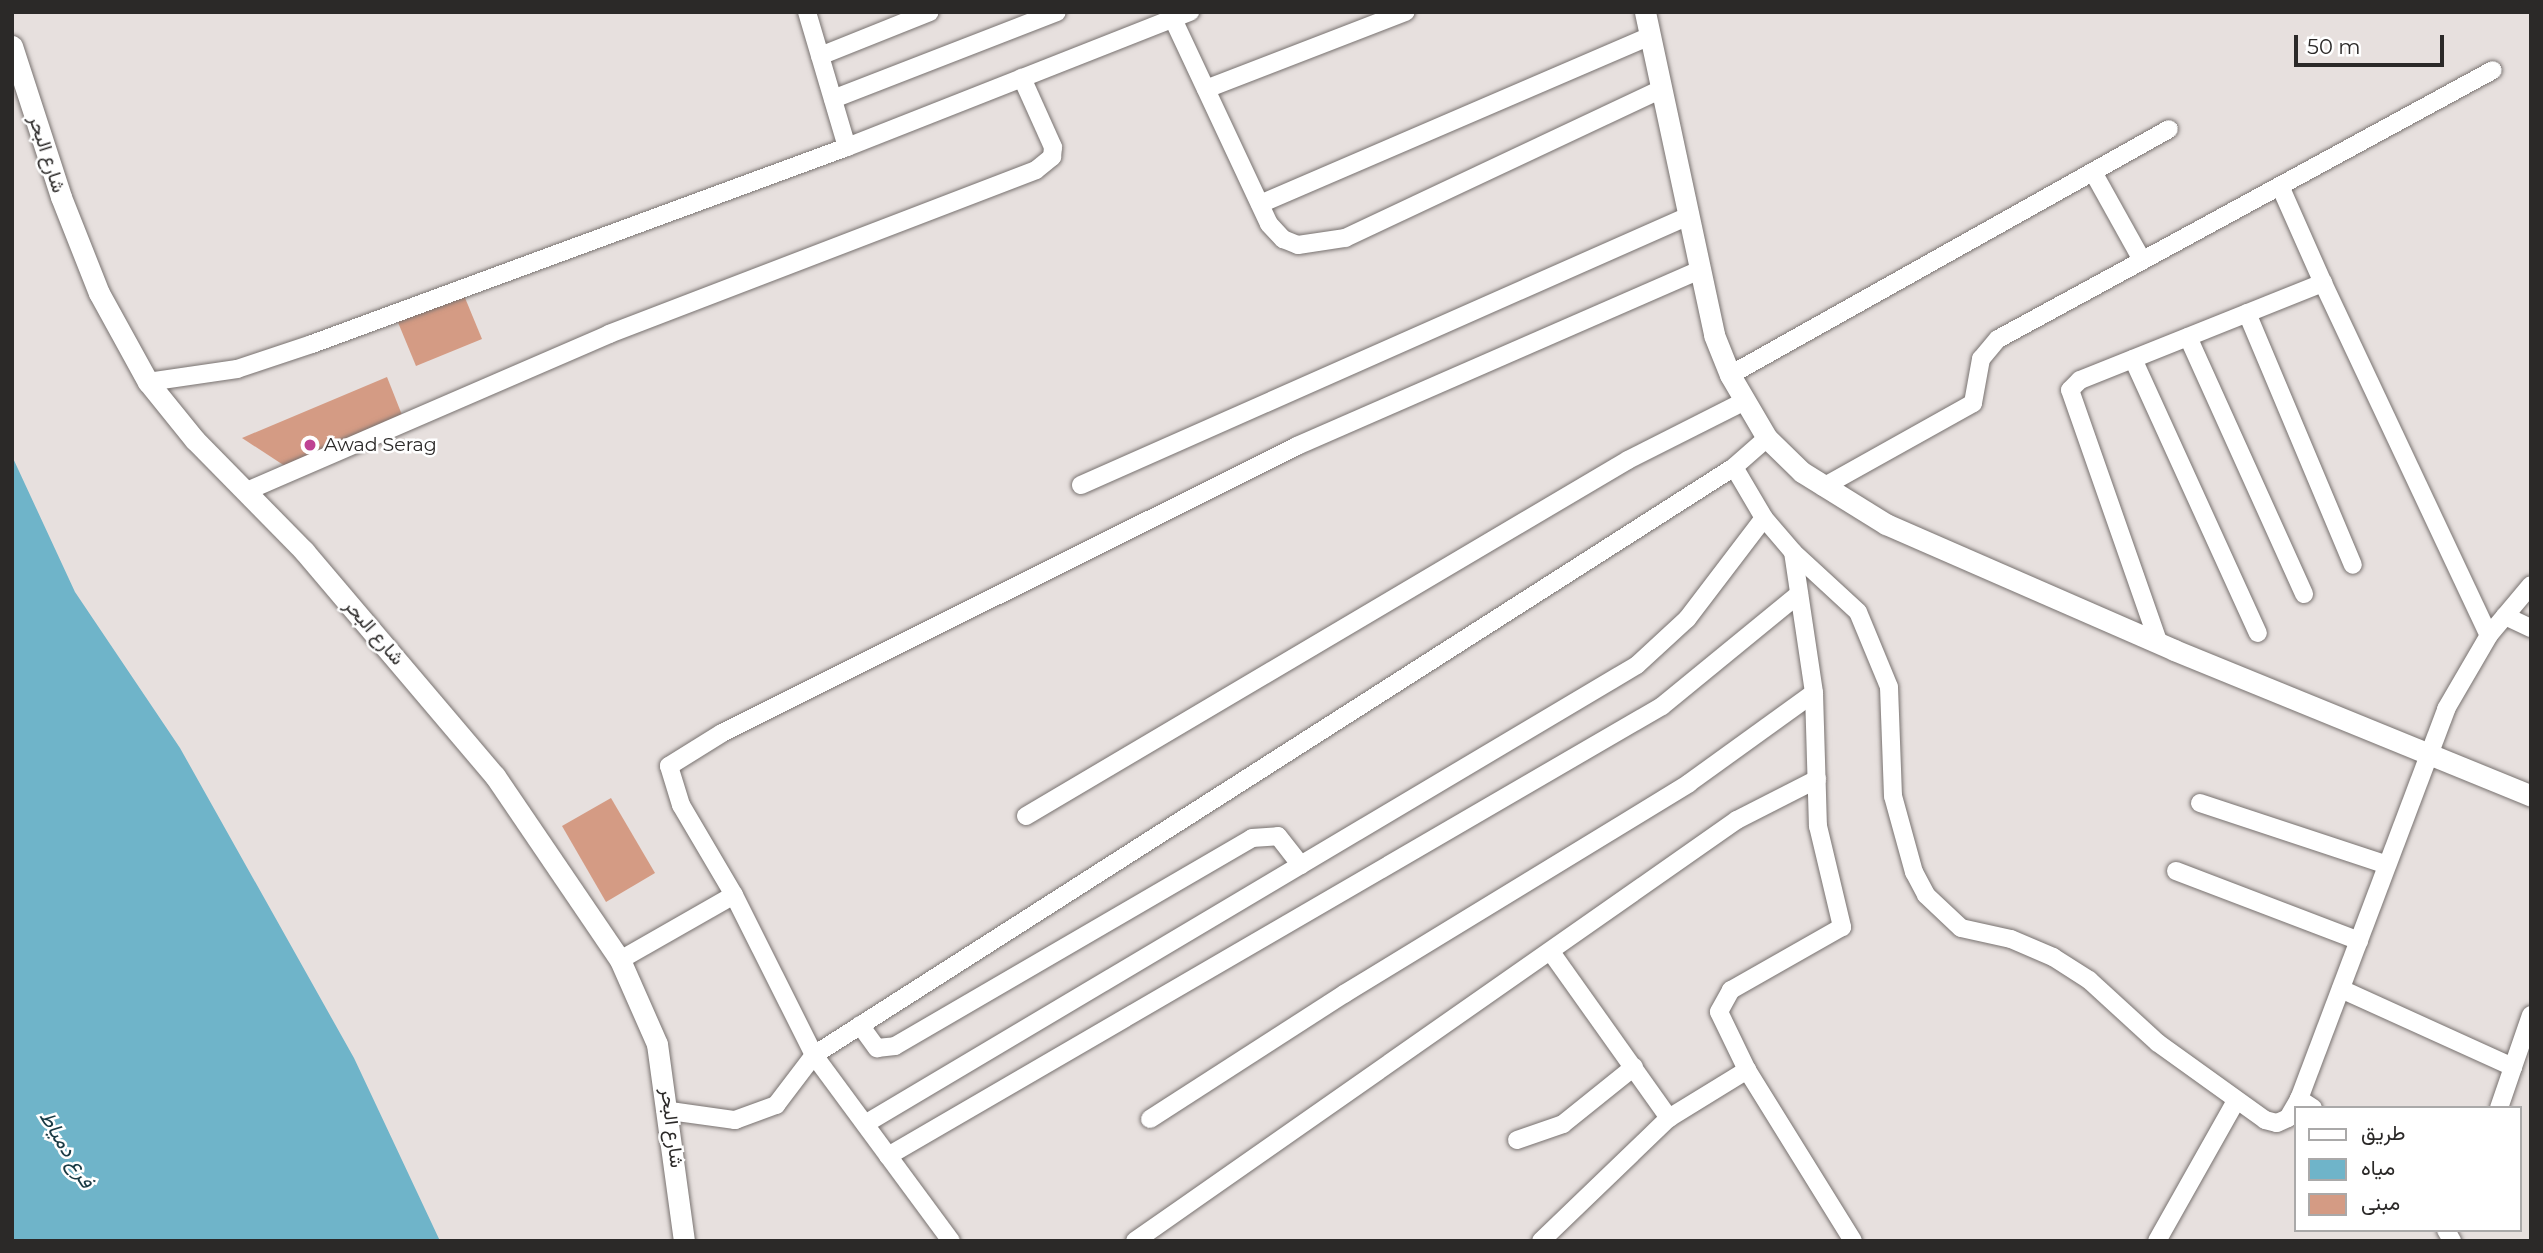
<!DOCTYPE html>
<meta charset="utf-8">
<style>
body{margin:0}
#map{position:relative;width:2543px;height:1253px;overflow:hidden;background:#e7e0de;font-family:Montserrat,Vazirmatn,sans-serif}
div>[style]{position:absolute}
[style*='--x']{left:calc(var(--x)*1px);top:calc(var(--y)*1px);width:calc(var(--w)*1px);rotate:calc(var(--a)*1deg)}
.water>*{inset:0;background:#6fb4c9}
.building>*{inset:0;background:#d49b84}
.roads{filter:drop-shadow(0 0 2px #787270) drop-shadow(0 0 2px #787270)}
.minor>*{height:18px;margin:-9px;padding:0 9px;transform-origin:9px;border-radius:9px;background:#fff}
.tertiary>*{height:21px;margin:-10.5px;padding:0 10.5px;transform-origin:10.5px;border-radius:10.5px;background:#fff}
.dots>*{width:19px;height:19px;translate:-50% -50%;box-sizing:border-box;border:4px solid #fff;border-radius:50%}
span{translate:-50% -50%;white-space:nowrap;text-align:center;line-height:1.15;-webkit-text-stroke:5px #fff;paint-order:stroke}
.street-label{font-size:19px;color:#2b2928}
.poi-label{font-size:19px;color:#2b2928}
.left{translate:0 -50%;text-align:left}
.water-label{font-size:21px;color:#193a44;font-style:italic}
.frame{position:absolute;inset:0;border:14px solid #2b2928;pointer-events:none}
.legend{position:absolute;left:2294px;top:1106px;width:228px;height:126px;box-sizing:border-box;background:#fff;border:2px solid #aaa9a9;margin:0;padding:9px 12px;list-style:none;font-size:21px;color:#2b2928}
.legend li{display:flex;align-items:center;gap:14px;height:35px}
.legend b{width:35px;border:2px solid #aaa9a9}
.scale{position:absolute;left:2294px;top:35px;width:150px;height:32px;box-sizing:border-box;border:4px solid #2b2928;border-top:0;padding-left:9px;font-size:21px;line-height:24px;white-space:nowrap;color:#2b2928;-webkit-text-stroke:5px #fff;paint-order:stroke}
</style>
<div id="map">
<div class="water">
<div style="clip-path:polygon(12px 456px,75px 592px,180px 748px,354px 1058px,440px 1241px,12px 1241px)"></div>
</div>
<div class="building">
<div style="clip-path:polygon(463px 293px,482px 339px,416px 366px,397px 320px)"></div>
<div style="clip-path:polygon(387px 377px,404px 420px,291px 470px,242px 438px)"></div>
<div style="clip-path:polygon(611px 798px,655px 873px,606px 902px,562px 826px)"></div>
</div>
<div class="roads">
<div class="minor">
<div style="--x:807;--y:12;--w:141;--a:73.5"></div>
<div style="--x:1173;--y:19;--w:226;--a:64.9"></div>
<div style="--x:1269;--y:224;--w:21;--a:47"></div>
<div style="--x:1283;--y:239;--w:16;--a:22"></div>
<div style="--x:1298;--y:245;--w:48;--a:-8.5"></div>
<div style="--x:1345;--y:238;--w:348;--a:-25.2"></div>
<div style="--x:820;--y:56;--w:118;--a:-21.8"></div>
<div style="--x:1206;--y:89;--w:214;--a:-21.1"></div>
<div style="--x:833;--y:99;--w:240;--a:-21.2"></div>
<div style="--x:2093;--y:172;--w:101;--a:60.9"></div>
<div style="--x:2280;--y:186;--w:106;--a:66.1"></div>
<div style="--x:1260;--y:204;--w:425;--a:-23.3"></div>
<div style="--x:2247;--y:313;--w:273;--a:67.2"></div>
<div style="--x:2188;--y:337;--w:282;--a:65.7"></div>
<div style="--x:2133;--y:359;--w:301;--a:65.5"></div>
<div style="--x:1730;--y:375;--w:503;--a:-29.26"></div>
<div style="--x:148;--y:382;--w:90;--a:-8.3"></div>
<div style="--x:237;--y:369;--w:79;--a:-18.4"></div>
<div style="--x:312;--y:344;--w:570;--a:-20.21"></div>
<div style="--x:847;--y:147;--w:369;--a:-21.5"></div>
<div style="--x:1767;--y:438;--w:44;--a:138.7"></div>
<div style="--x:1734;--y:467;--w:59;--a:59.5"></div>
<div style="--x:1764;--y:518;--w:45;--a:49.5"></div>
<div style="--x:1793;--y:552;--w:88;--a:42.7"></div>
<div style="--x:1858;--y:612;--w:81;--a:67.5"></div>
<div style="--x:1889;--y:687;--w:109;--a:87.9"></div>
<div style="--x:1893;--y:796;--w:79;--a:74.6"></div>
<div style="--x:1914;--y:872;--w:26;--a:62"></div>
<div style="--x:1926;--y:895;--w:48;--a:43.3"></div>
<div style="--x:1961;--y:928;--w:51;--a:12.4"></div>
<div style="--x:2011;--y:939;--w:46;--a:23.2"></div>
<div style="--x:2053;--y:957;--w:43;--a:32.6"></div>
<div style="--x:2089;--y:980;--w:93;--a:42.4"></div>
<div style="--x:2158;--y:1043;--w:132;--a:35.7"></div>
<div style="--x:2265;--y:1120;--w:12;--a:14"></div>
<div style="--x:2277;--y:1123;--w:12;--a:-24"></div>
<div style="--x:2288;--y:1118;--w:22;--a:-60"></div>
<div style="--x:1081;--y:485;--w:662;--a:-23.89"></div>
<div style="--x:1823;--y:487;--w:172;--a:-29.2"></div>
<div style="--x:1973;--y:403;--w:45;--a:-79.7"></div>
<div style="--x:1981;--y:359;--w:26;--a:-50"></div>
<div style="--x:1998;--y:339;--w:563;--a:-28.52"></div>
<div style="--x:247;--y:491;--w:395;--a:-23.4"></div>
<div style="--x:609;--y:334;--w:457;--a:-21"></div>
<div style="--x:1036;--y:170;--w:21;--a:-39"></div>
<div style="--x:1052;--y:157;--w:10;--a:-84"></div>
<div style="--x:1053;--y:147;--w:76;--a:-114.2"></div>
<div style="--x:1793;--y:552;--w:143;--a:81.5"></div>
<div style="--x:1814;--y:693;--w:133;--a:88.3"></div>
<div style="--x:1818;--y:826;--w:104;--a:76.6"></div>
<div style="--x:1842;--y:927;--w:128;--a:150.4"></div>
<div style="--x:1731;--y:990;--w:25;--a:119"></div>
<div style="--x:1719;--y:1012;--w:64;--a:64.2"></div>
<div style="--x:1747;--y:1070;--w:201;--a:58.2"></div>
<div style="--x:2505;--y:616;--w:29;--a:25"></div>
<div style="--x:2159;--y:644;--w:269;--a:-109.3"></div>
<div style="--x:2070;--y:390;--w:14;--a:-45"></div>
<div style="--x:2080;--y:380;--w:262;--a:-21.8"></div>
<div style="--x:2323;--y:283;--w:389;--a:64.8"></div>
<div style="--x:2200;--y:803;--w:197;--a:18.3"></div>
<div style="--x:1026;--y:816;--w:699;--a:-30.6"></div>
<div style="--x:1628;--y:460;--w:131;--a:-26.8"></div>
<div style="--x:2176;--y:871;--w:196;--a:20.9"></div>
<div style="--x:1551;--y:952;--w:204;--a:54.6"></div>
<div style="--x:620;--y:960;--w:131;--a:-29.7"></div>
<div style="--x:2341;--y:989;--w:189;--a:24.4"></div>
<div style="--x:2513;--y:1067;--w:55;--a:-70.9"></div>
<div style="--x:860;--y:1025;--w:29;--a:54"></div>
<div style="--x:877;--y:1048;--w:18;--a:-6"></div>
<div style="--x:895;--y:1046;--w:413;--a:-30.2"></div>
<div style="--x:1252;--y:838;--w:26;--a:-4"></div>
<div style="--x:1278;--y:836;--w:37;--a:52"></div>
<div style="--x:2313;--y:1108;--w:17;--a:-147"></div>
<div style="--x:2299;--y:1099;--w:417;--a:-69.3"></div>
<div style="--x:2446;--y:709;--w:86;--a:-59.8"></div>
<div style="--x:2489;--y:635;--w:65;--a:-50"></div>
<div style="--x:2499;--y:1108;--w:43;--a:-71.1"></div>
<div style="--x:670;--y:1111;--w:66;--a:7.9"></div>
<div style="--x:735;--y:1120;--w:44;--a:-20.1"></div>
<div style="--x:776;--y:1105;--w:63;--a:-52.8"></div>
<div style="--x:814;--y:1055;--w:1092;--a:-32.58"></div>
<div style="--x:1150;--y:1119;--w:231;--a:-32.8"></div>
<div style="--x:1344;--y:994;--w:404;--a:-31.4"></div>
<div style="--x:1689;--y:783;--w:154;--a:-35.8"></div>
<div style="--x:865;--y:1124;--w:898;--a:-30.73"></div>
<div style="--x:1637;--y:665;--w:68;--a:-42.6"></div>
<div style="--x:1687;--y:619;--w:127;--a:-52.7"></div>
<div style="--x:1517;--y:1140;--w:49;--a:-19.2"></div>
<div style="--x:1563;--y:1124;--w:91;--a:-38.8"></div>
<div style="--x:888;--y:1156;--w:895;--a:-30.17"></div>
<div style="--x:1662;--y:706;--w:177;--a:-39.3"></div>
<div style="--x:2446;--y:1230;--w:13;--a:61"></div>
<div style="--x:951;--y:1241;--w:231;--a:-126.4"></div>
<div style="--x:814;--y:1055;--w:179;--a:-116.6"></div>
<div style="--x:734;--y:895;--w:104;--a:-120.5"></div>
<div style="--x:681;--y:805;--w:41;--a:-107.1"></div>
<div style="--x:669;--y:766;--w:62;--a:-31.9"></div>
<div style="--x:722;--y:733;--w:643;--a:-26.53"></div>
<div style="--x:1297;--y:446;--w:438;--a:-23.6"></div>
<div style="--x:1135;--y:1241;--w:735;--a:-34.97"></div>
<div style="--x:1737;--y:820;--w:90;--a:-27.1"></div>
<div style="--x:1541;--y:1241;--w:178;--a:-43.9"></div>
<div style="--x:1669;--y:1118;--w:92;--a:-31.6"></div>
<div style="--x:2157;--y:1241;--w:161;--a:-60.6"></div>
</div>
<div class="tertiary">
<div style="--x:1645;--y:12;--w:330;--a:77.9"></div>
<div style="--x:1714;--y:335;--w:43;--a:68.2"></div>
<div style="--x:1730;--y:375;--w:73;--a:59.6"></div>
<div style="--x:1767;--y:438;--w:49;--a:44.2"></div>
<div style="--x:1802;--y:472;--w:99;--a:31.8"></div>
<div style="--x:1886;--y:524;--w:314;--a:23.6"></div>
<div style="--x:2174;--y:650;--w:386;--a:22.2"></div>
<div style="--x:12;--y:46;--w:159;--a:72"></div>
<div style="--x:61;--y:197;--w:103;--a:68.4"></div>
<div style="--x:99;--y:293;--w:102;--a:61.2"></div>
<div style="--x:148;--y:382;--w:75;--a:51"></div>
<div style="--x:195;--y:440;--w:156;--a:45.5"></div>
<div style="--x:304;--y:551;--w:295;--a:49.7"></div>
<div style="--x:495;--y:776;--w:222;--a:55.8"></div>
<div style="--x:620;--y:960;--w:92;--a:66.2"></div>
<div style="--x:657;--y:1044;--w:199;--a:82.2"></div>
</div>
</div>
<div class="dots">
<div style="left:310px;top:445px;background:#bf4393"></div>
</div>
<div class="street-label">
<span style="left:47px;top:154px;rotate:72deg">شارع البحر</span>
<span style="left:374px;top:632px;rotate:49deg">شارع البحر</span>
<span style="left:672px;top:1128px;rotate:83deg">شارع البحر</span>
</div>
<div class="poi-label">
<span class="left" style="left:324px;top:445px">Awad Serag</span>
</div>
<div class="water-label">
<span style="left:67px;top:1149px;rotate:59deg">فرع دمياط</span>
</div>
<div class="frame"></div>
<ul class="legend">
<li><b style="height:9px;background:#fff"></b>طريق</li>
<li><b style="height:19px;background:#6fb4c9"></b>مياه</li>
<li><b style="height:19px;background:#d49b84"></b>مبنى</li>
</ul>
<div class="scale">50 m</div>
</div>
